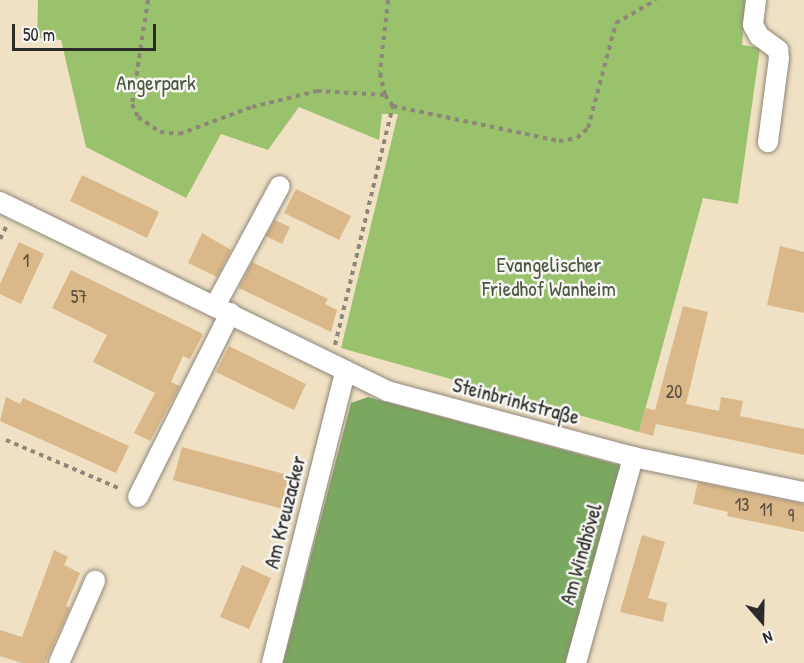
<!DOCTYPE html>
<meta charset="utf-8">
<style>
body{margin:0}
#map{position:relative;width:804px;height:663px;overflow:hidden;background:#f0e1c5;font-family:"Patrick Hand",sans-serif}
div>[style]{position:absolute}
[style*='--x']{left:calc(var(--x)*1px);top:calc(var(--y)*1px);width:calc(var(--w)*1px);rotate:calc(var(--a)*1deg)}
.green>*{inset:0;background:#9ac26d}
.forest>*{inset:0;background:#7ba860}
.building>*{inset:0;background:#dbb889}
.path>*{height:4px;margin-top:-2px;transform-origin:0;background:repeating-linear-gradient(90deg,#8e8678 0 4.5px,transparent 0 9px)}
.roads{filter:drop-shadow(0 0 2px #8e8678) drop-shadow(0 0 2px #8e8678)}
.minor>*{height:20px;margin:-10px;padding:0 10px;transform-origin:10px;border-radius:10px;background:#fff}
span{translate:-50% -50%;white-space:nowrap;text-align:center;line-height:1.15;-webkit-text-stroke:5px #f6f6f2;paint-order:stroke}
.number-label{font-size:18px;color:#574e42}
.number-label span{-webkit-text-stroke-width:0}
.park-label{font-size:21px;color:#4c583f}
.street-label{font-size:21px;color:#2b2b2b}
.north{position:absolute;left:732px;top:591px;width:60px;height:60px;-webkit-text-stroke:4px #f6f6f2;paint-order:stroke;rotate:160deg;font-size:16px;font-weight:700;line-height:24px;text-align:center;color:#2b2b2b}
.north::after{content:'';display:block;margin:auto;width:21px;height:27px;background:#2b2b2b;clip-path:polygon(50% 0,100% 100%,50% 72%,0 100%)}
.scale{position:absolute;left:12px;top:24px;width:144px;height:27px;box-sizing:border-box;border:3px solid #2b2b2b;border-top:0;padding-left:8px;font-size:18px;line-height:21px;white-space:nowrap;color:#2b2b2b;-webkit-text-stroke:4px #f6f6f2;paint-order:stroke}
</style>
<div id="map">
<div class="green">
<div style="clip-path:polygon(38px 0,746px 0,742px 45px,760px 48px,738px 204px,703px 198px,639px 432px,341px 348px,398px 114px,382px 114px,379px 140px,299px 107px,268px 150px,221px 134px,186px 198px,86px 147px,61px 40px,37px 38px)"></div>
</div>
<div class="forest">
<div style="clip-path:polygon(368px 397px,622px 466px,567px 663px,283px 663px,351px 403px)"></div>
</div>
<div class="building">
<div style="clip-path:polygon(82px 175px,159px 212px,147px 238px,70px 201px)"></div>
<div style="clip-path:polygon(296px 189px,351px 216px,339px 240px,284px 213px)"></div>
<div style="clip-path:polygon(275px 220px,290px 227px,282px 244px,266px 236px)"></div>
<div style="clip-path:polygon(202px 233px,231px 250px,217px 277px,188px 263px)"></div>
<div style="clip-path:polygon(19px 242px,44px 254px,21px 304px,0 294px,0 284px)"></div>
<div style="clip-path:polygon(780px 246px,804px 252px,804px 313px,767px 305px)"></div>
<div style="clip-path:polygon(252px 262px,328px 299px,325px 304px,337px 310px,331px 332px,239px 288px)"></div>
<div style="clip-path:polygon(71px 270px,203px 334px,190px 359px,183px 356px,171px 382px,180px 386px,150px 441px,134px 433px,155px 393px,93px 362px,107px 335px,52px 308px)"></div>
<div style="clip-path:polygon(683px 306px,708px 312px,686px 404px,719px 411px,721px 397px,743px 401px,740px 416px,804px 429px,804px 455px,656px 424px,653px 436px,639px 432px,645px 408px,655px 410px)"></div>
<div style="clip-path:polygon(229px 346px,306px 384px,294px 410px,216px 372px)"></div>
<div style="clip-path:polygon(6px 397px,20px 404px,23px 398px,129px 446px,116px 473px,0 421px)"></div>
<div style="clip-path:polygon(182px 447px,292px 476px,283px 509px,173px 480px)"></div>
<div style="clip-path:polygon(698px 482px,804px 504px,804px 532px,727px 516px,728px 512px,693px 504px)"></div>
<div style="clip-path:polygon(642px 535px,665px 542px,648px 598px,667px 603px,663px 622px,620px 612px)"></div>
<div style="clip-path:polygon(54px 550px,68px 557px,64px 565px,80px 573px,66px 606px,70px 608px,45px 663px,22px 663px,0 656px,0 630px,22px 637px)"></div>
<div style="clip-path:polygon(242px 565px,271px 578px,249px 629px,220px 617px)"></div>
</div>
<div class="path">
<div style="--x:148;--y:0;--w:105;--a:98.7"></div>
<div style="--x:132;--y:104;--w:14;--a:65"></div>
<div style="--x:138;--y:117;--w:27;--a:34"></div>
<div style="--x:160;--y:132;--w:19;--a:6"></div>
<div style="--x:179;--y:134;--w:78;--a:-20.3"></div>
<div style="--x:252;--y:107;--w:67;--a:-13.8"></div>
<div style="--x:317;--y:91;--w:68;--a:3.4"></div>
<div style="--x:388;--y:0;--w:73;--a:96.3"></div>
<div style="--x:380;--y:73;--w:23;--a:77"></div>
<div style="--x:385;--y:95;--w:14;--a:54"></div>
<div style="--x:393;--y:106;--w:170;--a:11.9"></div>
<div style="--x:559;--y:141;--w:18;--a:-9"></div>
<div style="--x:577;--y:138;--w:15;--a:-42"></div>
<div style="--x:588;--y:128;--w:109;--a:-75.1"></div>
<div style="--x:616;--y:23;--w:46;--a:-29.9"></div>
<div style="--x:0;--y:239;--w:16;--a:-63"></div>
<div style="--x:335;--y:345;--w:246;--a:-76.4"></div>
<div style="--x:6;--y:440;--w:125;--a:23.1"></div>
</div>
<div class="roads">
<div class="minor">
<div style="--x:756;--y:0;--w:25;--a:97"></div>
<div style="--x:753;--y:25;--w:13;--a:61"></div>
<div style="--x:759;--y:36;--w:24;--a:36"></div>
<div style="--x:778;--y:50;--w:8;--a:83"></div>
<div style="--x:779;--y:58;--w:85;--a:97.5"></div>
<div style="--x:0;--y:202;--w:431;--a:26"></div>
<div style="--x:387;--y:391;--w:255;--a:15"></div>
<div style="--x:633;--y:457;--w:175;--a:11.6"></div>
<div style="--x:215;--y:306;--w:136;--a:-61.6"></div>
<div style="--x:138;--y:497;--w:206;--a:-63.4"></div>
<div style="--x:59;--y:663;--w:90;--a:-66.3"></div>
<div style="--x:272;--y:663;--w:300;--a:-75.9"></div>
<div style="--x:576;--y:663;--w:214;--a:-74.5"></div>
</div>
</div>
<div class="number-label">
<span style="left:26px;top:261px">1</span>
<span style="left:79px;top:297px">57</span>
<span style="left:674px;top:392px">20</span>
<span style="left:742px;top:505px">13</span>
<span style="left:766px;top:510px">11</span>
<span style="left:791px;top:516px">9</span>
</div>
<div class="park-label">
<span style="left:156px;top:83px">Angerpark</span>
<span style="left:549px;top:277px">Evangelischer<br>Friedhof Wanheim</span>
</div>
<div class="street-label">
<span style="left:516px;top:401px;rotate:15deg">Steinbrinkstraße</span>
<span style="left:285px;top:512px;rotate:-76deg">Am Kreuzacker</span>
<span style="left:581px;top:554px;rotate:-74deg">Am Windhövel</span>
</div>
<div class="north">N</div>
<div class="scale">50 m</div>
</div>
